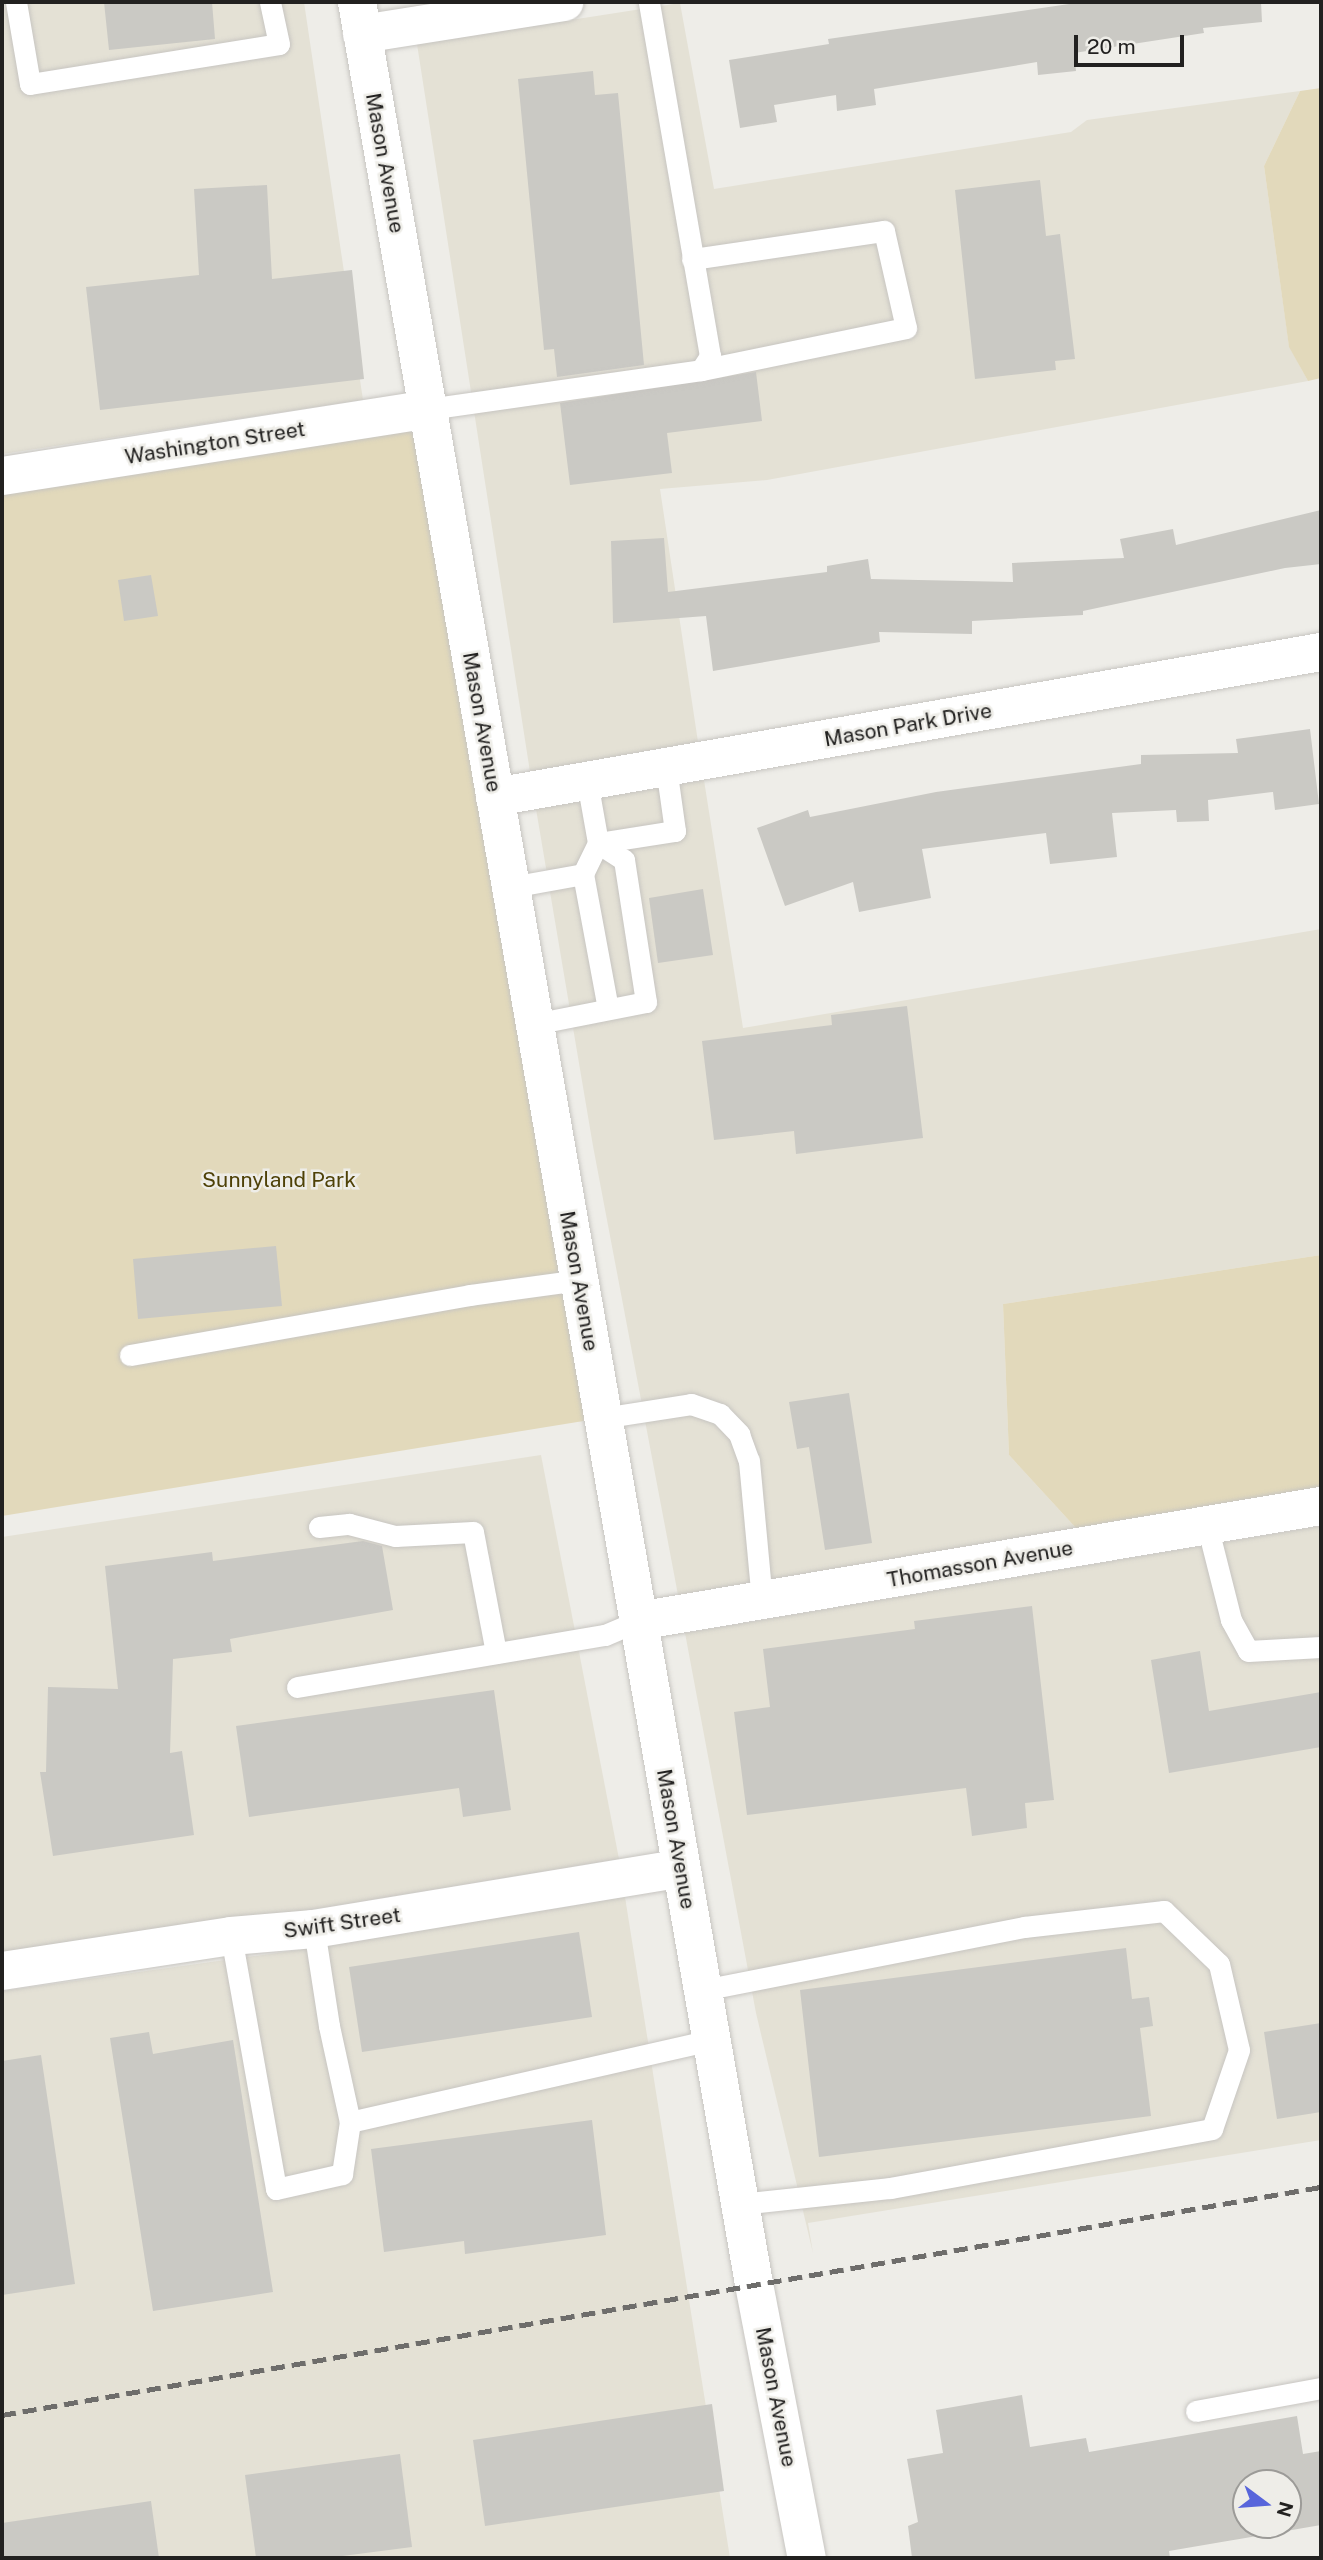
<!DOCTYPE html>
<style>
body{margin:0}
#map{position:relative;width:1323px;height:2560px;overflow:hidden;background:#eeede8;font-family:"Public Sans",sans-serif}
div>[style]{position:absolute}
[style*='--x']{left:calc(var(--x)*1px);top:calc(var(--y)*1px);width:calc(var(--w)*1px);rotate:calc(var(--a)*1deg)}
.built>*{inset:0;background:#e4e1d5}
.green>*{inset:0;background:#e2d9bb}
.building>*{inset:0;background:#cac9c4}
.roads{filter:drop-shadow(0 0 2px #c7c5c1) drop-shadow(0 0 2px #c7c5c1)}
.service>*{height:21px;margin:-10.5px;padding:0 10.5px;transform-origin:10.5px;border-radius:10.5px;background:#fff}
.minor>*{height:38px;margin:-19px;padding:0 19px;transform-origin:19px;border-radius:19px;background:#fff}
.tertiary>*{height:38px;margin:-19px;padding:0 19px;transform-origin:19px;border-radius:19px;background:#fff}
.secondary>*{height:38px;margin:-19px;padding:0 19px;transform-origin:19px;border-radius:19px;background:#fff}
.rail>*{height:5px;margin-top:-2.5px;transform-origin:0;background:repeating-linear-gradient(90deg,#6e6d6b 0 14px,transparent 0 21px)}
span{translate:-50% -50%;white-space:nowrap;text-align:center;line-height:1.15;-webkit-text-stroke:5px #eeede8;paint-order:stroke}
.street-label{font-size:21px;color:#222120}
.park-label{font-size:21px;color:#4e4107}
.frame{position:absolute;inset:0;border:4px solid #222120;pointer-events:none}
.north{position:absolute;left:1232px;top:2469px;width:70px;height:70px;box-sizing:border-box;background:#eeede8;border:2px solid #9c9b98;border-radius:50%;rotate:106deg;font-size:19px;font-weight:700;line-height:28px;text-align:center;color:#222120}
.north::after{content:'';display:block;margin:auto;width:24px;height:32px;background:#5865db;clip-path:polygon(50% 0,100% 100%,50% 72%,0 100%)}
.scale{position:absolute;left:1074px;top:35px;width:110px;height:32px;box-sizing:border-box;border:4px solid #222120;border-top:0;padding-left:9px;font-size:21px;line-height:24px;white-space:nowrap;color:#222120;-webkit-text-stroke:5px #eeede8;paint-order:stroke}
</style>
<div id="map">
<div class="built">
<div style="clip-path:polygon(2px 2px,304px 2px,363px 400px,2px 454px)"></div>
<div style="clip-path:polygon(680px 3px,714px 189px,1071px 132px,1087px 120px,1300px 91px,1264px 166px,1289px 346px,1308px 381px,767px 480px,660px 489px,698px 742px,530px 772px,417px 44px)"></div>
<div style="clip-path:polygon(704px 780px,743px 1028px,1321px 929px,1321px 1255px,1003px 1304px,1009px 1455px,1076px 1528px,678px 1595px,593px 1146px,536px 809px)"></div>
<div style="clip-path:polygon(541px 1455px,619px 1859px,310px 1910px,2px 1952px,2px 1537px)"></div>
<div style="clip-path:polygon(1321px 1526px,1321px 2140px,808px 2223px,813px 2253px,756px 2013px,685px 1633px)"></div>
<div style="clip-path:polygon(625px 1897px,730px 2558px,2px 2558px,2px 1991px,320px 1947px)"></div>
</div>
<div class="green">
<div style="clip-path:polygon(1321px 88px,1321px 378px,1308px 381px,1289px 347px,1264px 166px,1300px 91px)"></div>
<div style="clip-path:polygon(428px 409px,602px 1418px,2px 1516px,2px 476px)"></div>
<div style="clip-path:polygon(1321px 1255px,1321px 1487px,1076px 1528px,1009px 1455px,1003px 1304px)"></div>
</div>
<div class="building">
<div style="clip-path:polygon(104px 2px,212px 2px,215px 39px,109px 50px)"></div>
<div style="clip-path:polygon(1083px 2px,1261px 2px,1262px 22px,1203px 28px,1204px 33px,1074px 53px,1076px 71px,1038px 75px,1037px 62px,874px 89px,876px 105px,837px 111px,836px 95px,774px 105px,777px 122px,740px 128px,729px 60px,829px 44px,828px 39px)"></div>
<div style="clip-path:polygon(593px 71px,595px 95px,618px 93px,644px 365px,557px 377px,554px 349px,544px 350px,518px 79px)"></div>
<div style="clip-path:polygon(1040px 180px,1046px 236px,1060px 234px,1075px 359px,1055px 361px,1056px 370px,975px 379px,955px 190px)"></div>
<div style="clip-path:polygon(267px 185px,272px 279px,352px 270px,364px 379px,100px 410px,86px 287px,199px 275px,194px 189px)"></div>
<div style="clip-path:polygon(756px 372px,762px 421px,667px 433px,672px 473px,570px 485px,560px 403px)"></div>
<div style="clip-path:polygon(1321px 510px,1321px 564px,1285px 568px,1083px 611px,1083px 615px,972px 621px,972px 634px,879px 632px,880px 642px,713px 671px,706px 616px,613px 623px,611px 541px,664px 538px,668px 592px,827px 572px,827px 566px,868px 559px,871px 579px,1013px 582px,1012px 563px,1124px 558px,1120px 539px,1173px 529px,1176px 545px)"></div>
<div style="clip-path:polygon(151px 575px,158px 616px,124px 621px,118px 580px)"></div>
<div style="clip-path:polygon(1310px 729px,1319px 804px,1275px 810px,1273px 792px,1208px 800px,1209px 821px,1177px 822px,1176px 810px,1112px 813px,1117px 857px,1050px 864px,1046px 833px,922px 849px,931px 898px,859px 912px,853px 882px,785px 906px,757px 828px,808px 810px,810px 817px,936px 792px,1141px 764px,1141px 755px,1238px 753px,1236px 739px)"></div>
<div style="clip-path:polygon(703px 889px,713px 955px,658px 963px,649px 898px)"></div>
<div style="clip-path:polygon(907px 1006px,923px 1138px,796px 1154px,794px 1131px,714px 1140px,702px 1041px,832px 1025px,831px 1015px)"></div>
<div style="clip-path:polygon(276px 1246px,282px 1306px,138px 1319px,133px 1259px)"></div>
<div style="clip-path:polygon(849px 1393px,872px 1543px,825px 1550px,809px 1447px,797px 1449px,789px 1402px)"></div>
<div style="clip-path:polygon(363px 1541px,382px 1546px,393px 1610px,230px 1639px,232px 1652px,173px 1659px,170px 1753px,182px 1751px,194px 1835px,53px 1856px,40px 1772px,46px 1772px,48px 1687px,118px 1689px,105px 1566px,212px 1552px,213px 1561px)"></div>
<div style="clip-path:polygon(1032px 1606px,1054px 1800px,1025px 1803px,1027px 1828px,972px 1836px,966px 1788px,747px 1815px,734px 1712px,770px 1707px,763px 1649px,915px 1629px,914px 1621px)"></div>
<div style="clip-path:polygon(1200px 1651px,1209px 1711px,1321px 1692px,1321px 1747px,1169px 1773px,1151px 1660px)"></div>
<div style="clip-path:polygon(494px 1690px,511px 1810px,463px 1817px,459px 1788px,249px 1817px,236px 1726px)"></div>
<div style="clip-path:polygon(579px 1932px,592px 2017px,362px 2052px,349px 1967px)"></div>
<div style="clip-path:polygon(1126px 1948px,1132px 1999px,1149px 1997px,1153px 2026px,1140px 2028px,1151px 2116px,819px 2157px,800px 1990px)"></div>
<div style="clip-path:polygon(1321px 2023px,1321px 2112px,1277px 2119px,1264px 2032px)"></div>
<div style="clip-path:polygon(149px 2032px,153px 2054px,233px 2040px,273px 2292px,153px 2311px,110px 2038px)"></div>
<div style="clip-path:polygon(41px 2055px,75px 2284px,2px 2295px,2px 2061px)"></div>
<div style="clip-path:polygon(592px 2120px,606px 2235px,465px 2254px,464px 2241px,384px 2252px,371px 2149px)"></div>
<div style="clip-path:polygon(evenodd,1022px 2395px,1030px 2447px,1086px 2438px,1089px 2452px,1297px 2416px,1303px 2454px,1321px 2451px,1321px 2525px,1169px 2551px,1170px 2558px,912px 2558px,908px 2526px,918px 2522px,907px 2459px,943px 2453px,936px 2410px,1022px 2395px,1246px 2483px,1288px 2483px,1288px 2525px,1246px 2525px,1246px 2483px)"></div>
<div style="clip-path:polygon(712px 2404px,724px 2491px,485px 2526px,473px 2440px)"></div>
<div style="clip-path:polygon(400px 2454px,412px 2547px,327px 2558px,256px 2558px,245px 2475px)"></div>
<div style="clip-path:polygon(151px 2501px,159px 2558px,2px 2558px,2px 2523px)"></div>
</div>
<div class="roads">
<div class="service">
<div style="--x:16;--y:2;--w:83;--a:80.3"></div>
<div style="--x:30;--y:84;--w:252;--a:-9.1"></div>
<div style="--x:279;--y:44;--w:43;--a:-102.1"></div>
<div style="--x:692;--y:259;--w:194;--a:-8.3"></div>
<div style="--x:884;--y:231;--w:99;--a:77.2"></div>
<div style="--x:906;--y:328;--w:209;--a:168.4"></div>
<div style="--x:428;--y:409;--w:276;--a:-8.1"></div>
<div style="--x:701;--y:370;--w:17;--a:-57"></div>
<div style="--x:710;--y:356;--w:359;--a:-99.8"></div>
<div style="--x:587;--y:781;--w:63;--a:79.9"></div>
<div style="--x:598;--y:843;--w:34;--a:116"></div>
<div style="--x:583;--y:874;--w:137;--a:79.5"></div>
<div style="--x:598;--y:843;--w:78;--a:-8.9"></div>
<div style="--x:675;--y:831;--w:65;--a:-98"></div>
<div style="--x:511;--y:887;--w:73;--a:-10.2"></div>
<div style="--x:534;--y:1024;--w:114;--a:-11.1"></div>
<div style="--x:646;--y:1002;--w:144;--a:-98.8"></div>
<div style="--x:624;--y:860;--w:31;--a:-147"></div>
<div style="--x:130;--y:1355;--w:345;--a:-10"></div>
<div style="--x:470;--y:1295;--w:110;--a:-7.8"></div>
<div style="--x:602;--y:1418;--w:90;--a:-8.9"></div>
<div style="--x:691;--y:1404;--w:31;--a:19"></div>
<div style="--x:720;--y:1414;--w:28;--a:46"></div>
<div style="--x:739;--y:1434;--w:29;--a:70"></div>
<div style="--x:749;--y:1461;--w:141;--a:84.7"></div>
<div style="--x:1207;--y:1525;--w:98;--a:75.8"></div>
<div style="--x:1231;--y:1620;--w:35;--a:61"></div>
<div style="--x:1248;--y:1651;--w:73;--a:-3.1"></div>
<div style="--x:319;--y:1527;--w:30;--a:-6"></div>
<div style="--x:349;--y:1524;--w:48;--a:14.6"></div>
<div style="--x:395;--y:1536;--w:78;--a:-2.9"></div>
<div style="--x:473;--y:1532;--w:123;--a:79.2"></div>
<div style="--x:297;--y:1687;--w:312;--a:-9.6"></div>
<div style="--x:605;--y:1635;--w:36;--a:-23"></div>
<div style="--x:314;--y:1929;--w:98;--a:81.2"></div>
<div style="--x:329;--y:2026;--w:98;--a:77.7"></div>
<div style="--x:350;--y:2122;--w:371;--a:-12.8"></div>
<div style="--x:231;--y:1936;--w:257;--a:79.9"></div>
<div style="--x:276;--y:2189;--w:68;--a:-12.8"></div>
<div style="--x:342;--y:2174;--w:53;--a:-81.3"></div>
<div style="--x:703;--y:1990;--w:327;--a:-11.1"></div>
<div style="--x:1024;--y:1927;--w:141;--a:-6.5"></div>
<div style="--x:1164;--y:1911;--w:76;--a:43.9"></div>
<div style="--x:1219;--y:1964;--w:88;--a:76.9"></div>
<div style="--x:1239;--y:2050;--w:83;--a:108.9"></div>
<div style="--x:1212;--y:2129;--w:327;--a:169.6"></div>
<div style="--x:890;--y:2188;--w:150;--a:173.9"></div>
<div style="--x:1196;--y:2411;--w:127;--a:-10.4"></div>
</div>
<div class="minor">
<div style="--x:362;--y:34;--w:205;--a:-9"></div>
<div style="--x:495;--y:797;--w:839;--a:-9.96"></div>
<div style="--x:638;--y:1621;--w:693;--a:-9.56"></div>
<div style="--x:2;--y:1971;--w:232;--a:-8.7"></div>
<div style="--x:231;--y:1936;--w:83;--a:-4.8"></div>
<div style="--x:314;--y:1929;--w:372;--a:-9.4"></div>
</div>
<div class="tertiary">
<div style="--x:2;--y:476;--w:431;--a:-8.9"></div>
</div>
<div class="secondary">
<div style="--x:357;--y:2;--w:2316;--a:80.13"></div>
<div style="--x:754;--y:2284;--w:279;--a:79.1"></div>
</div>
</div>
<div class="rail">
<div style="--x:2;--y:2415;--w:1339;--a:-9.81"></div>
</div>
<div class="street-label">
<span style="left:385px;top:163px;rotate:80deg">Mason Avenue</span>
<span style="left:215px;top:443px;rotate:-9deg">Washington Street</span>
<span style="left:482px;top:722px;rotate:80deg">Mason Avenue</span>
<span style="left:908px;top:725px;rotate:-10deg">Mason Park Drive</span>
<span style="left:579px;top:1281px;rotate:80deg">Mason Avenue</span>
<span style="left:980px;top:1564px;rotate:-10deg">Thomasson Avenue</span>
<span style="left:676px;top:1839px;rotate:80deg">Mason Avenue</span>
<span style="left:342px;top:1923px;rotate:-8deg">Swift Street</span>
<span style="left:776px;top:2397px;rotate:79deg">Mason Avenue</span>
</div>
<div class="park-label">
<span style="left:279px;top:1180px">Sunnyland Park</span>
</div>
<div class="frame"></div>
<div class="north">N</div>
<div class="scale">20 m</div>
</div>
